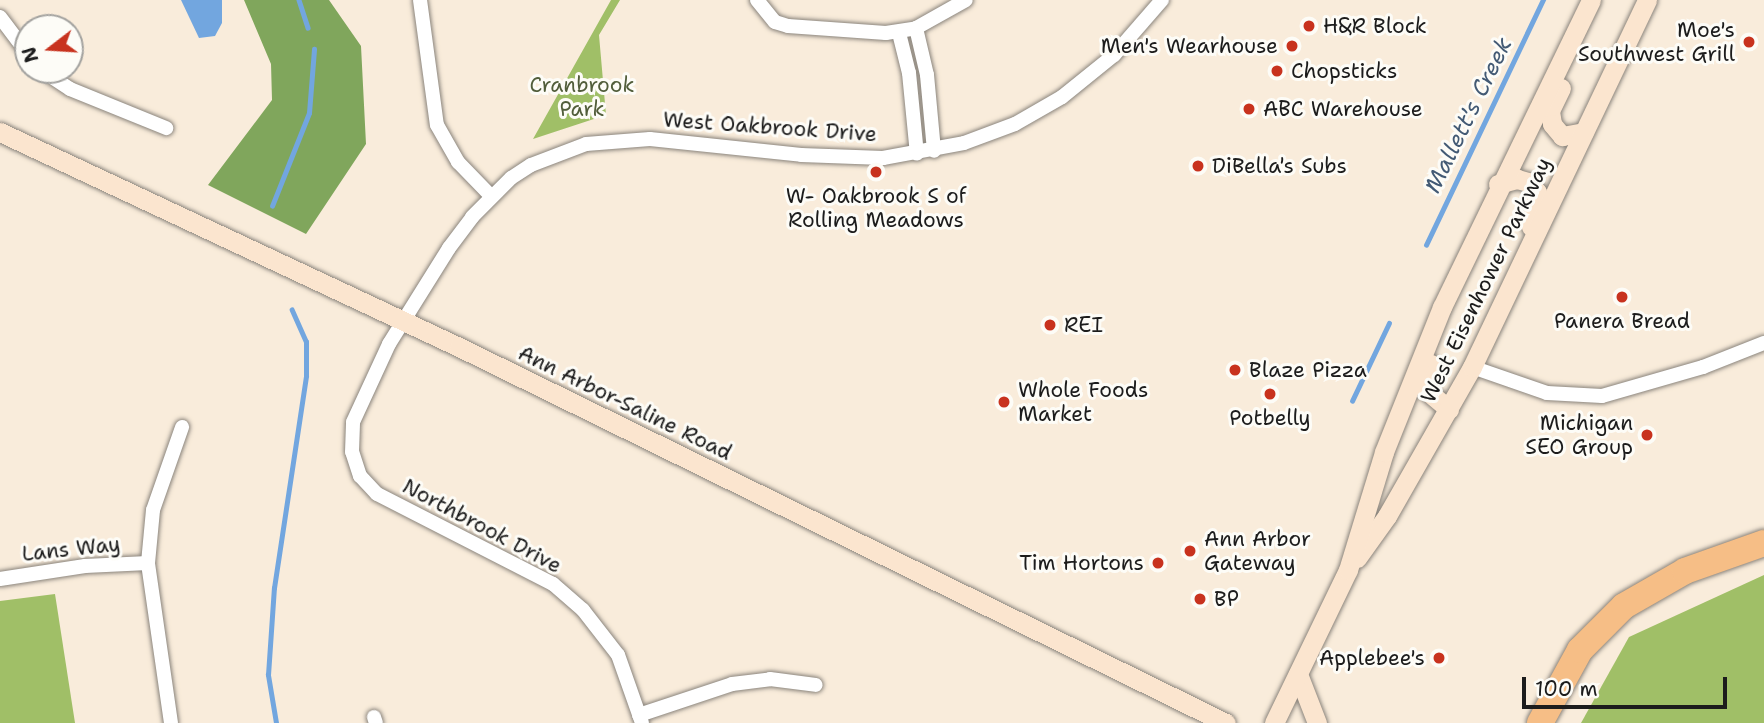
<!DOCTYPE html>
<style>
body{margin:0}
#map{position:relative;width:1764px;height:723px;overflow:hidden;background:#f9ecdb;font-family:"Shantell Sans",sans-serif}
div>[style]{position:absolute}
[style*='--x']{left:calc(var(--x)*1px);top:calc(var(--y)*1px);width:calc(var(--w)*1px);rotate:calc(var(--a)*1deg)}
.green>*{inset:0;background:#a0bf67}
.forest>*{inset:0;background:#80a65c}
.water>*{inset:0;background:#72a6df}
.stream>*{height:4.5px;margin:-2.25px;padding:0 2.25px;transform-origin:2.25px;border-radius:2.25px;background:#72a6df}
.roads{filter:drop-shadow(0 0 2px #8a847c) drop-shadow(0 0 2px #8a847c)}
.minor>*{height:14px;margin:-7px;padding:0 7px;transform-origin:7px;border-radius:7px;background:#fff}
.secondary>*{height:19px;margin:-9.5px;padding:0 9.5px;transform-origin:9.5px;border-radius:9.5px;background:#fbe5cf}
.motorway>*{height:26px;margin:-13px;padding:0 13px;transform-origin:13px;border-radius:13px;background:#f6be86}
.dots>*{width:19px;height:19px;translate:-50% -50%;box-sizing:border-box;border:4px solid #fdfcf7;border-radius:50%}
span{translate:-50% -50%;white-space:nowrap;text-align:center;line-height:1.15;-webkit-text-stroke:6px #fdfcf7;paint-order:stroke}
.poi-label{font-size:21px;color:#1c1c1c}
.left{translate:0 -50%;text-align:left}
.right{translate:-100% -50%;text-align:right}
.park-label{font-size:21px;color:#515d3a}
.street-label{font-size:21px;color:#1c1c1c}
.water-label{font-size:23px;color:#435a74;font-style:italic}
.north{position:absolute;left:14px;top:14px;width:70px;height:70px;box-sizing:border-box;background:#fdfcf7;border:2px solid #a3a29f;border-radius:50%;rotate:253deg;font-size:19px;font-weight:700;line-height:28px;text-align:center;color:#1c1c1c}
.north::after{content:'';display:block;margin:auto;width:24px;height:32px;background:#c8321e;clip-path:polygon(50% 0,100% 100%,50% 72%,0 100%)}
.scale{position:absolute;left:1522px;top:677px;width:205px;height:32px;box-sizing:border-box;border:4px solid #1c1c1c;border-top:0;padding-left:9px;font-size:21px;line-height:24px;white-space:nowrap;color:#1c1c1c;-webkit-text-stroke:5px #fdfcf7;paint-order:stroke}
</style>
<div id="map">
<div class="green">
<div style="clip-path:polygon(611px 0,620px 0,599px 35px,606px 115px,533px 139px)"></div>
<div style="clip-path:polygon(1764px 575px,1764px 723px,1581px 723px,1629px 637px)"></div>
<div style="clip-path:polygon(55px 594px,75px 723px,0 723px,0 601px)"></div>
</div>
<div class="forest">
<div style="clip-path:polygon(244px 0,329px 0,361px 46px,366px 144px,306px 234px,208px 185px,272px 100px,271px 64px)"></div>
</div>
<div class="water">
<div style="clip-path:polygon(181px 0,222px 0,222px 23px,215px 36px,199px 38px)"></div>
</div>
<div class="stream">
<div style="--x:299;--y:0;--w:29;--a:72"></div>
<div style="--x:272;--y:206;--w:100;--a:-68.3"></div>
<div style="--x:309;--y:113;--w:64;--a:-85.5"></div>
<div style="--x:1426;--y:245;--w:272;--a:-64.5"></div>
<div style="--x:1352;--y:401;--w:86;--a:-64.6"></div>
<div style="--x:276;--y:723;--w:49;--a:-99.5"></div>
<div style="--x:268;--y:675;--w:87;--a:-86.1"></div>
<div style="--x:274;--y:588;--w:214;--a:-81.4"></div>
<div style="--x:306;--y:376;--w:34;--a:-90"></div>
<div style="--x:306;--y:342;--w:35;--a:-114"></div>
</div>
<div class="roads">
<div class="minor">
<div style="--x:420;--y:0;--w:126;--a:82.3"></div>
<div style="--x:437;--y:125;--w:43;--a:60.4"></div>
<div style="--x:458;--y:162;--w:47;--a:45.9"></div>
<div style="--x:757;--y:0;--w:28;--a:51"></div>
<div style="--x:775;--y:22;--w:14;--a:17"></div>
<div style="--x:788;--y:26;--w:98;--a:4.1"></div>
<div style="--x:886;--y:33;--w:30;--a:-9"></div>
<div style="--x:916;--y:28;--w:57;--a:-29.2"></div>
<div style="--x:0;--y:17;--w:46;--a:52.9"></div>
<div style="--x:916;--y:28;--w:48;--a:76.8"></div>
<div style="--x:927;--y:75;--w:76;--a:84.7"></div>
<div style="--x:899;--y:33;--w:41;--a:76"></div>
<div style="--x:909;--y:73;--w:81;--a:84.4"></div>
<div style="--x:41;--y:70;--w:35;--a:33"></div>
<div style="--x:70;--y:89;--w:104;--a:22.1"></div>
<div style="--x:1472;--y:367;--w:79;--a:19.1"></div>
<div style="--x:1547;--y:393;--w:55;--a:3.1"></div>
<div style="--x:1602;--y:396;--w:105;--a:-16"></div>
<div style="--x:1703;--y:367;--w:66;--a:-21.5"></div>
<div style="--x:0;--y:579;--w:86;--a:-8.7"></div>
<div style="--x:85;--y:566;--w:63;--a:-2.7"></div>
<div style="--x:639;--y:715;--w:98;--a:-18.4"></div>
<div style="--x:732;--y:684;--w:38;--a:-7"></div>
<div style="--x:770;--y:679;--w:46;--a:7.4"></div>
<div style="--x:374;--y:717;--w:6;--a:72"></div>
<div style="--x:171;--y:723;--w:162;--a:-98.2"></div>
<div style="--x:148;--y:563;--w:53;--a:-84.6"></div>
<div style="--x:153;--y:510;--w:88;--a:-70.7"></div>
<div style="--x:642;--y:723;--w:72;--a:-109.4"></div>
<div style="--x:618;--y:655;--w:57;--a:-127.9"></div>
<div style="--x:583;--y:610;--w:40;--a:-139"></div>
<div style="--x:553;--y:584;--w:198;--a:-152.9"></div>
<div style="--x:377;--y:494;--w:25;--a:-133"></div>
<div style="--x:360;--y:476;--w:25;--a:-108"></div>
<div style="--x:352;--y:452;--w:30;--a:-88"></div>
<div style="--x:353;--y:422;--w:86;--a:-65.2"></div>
<div style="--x:389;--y:344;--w:113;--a:-58"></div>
<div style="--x:449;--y:248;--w:39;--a:-53"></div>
<div style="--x:472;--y:217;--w:55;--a:-45"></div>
<div style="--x:511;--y:178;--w:24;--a:-33"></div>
<div style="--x:531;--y:165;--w:59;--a:-20.9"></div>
<div style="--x:586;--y:144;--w:64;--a:-4.5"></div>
<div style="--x:650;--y:139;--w:152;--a:6"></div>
<div style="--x:801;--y:155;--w:82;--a:2.1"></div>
<div style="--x:883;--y:158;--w:82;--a:-10.5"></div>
<div style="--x:964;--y:143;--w:54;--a:-20.4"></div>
<div style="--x:1015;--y:124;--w:54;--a:-29.9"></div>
<div style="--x:1062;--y:97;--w:67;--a:-38.9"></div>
<div style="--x:1114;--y:55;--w:73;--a:-48.9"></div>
</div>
<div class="secondary">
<div style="--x:1561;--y:88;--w:25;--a:116"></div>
<div style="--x:1550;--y:111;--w:13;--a:81"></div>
<div style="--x:1552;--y:124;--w:16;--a:50"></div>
<div style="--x:1562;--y:136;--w:22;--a:-10"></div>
<div style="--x:0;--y:132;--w:507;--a:25.1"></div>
<div style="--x:459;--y:347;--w:854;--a:26.12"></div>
<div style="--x:1498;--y:184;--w:20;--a:-15"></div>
<div style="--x:1517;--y:179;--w:11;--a:15"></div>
<div style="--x:1528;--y:182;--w:13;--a:48"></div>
<div style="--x:1537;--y:192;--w:35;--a:100"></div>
<div style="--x:1431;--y:364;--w:17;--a:115"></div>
<div style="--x:1424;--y:379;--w:11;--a:80"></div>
<div style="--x:1426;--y:390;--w:30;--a:40"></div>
<div style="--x:1357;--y:558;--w:52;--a:-54.5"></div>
<div style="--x:1387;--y:516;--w:172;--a:-60.3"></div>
<div style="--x:1472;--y:367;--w:407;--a:-64.5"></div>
<div style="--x:1298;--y:674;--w:53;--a:68.8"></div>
<div style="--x:1274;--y:723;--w:170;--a:-64.2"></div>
<div style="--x:1348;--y:570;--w:123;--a:-73"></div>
<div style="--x:1384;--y:452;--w:156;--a:-68.2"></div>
<div style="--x:1442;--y:307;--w:341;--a:-64.1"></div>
</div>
<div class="motorway">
<div style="--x:1540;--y:723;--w:83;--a:-61.3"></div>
<div style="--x:1580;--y:650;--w:62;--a:-45"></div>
<div style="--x:1624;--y:606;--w:70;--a:-29.8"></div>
<div style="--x:1685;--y:571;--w:84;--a:-19.5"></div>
</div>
</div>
<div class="dots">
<div style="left:1309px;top:26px;background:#c8321e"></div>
<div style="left:1749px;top:42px;background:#c8321e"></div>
<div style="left:1292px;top:46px;background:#c8321e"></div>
<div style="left:1277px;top:71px;background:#c8321e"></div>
<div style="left:1249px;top:109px;background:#c8321e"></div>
<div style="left:1198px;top:166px;background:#c8321e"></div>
<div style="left:876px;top:172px;background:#c8321e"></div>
<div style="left:1622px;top:297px;background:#c8321e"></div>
<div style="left:1050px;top:325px;background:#c8321e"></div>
<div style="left:1235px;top:370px;background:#c8321e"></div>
<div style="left:1270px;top:394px;background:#c8321e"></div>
<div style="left:1004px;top:402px;background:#c8321e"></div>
<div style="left:1647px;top:435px;background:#c8321e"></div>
<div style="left:1190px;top:551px;background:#c8321e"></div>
<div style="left:1158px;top:563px;background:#c8321e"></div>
<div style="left:1200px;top:599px;background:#c8321e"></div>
<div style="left:1439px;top:658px;background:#c8321e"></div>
</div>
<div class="poi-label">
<span class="left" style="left:1323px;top:26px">H&amp;R Block</span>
<span class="right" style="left:1735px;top:42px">Moe's<br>Southwest Grill</span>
<span class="right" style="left:1278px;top:46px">Men's Wearhouse</span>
<span class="left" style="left:1291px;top:71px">Chopsticks</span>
<span class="left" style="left:1263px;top:109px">ABC Warehouse</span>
<span class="left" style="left:1212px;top:166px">DiBella's Subs</span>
<span style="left:876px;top:208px">W- Oakbrook S of<br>Rolling Meadows</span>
<span style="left:1622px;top:321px">Panera Bread</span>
<span class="left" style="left:1064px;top:325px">REI</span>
<span class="left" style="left:1249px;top:370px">Blaze Pizza</span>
<span class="left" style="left:1018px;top:402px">Whole Foods<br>Market</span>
<span style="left:1270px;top:418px">Potbelly</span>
<span class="right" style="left:1633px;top:435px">Michigan<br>SEO Group</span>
<span class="left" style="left:1204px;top:551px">Ann Arbor<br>Gateway</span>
<span class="right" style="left:1144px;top:563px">Tim Hortons</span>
<span class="left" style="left:1214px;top:599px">BP</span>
<span class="right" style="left:1425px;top:658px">Applebee's</span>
</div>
<div class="park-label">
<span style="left:582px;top:97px">Cranbrook<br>Park</span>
</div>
<div class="street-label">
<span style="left:770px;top:127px;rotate:4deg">West Oakbrook Drive</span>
<span style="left:1486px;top:280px;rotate:-64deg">West Eisenhower Parkway</span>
<span style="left:625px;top:403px;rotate:26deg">Ann Arbor-Saline Road</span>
<span style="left:482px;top:526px;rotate:28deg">Northbrook Drive</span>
<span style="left:71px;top:549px;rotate:-6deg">Lans Way</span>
</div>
<div class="water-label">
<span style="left:1468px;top:115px;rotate:-64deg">Mallett's Creek</span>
</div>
<div class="north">N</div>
<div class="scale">100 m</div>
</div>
